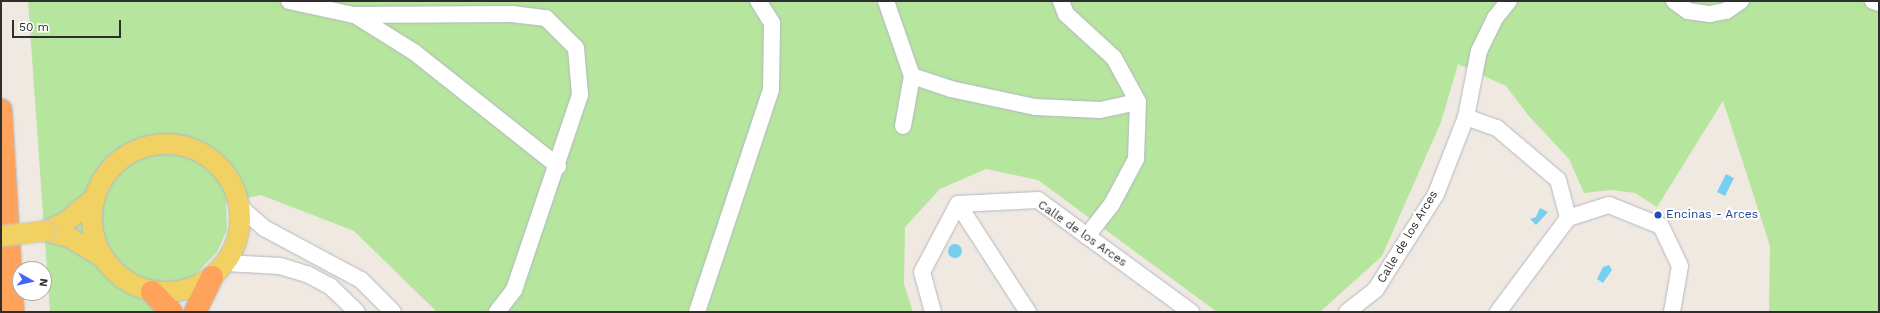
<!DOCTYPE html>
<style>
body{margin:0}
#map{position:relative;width:1880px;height:313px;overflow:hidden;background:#efe9e1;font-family:"Work Sans",sans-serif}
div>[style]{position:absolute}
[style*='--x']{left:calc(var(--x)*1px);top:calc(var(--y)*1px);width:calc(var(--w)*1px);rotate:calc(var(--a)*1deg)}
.green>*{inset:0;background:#b6e59e}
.water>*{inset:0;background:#75cff0}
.round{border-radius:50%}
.roads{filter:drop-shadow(0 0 1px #b4b7c1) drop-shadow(0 0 1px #b4b7c1)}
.minor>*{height:16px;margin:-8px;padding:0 8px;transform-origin:8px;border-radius:8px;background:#fff}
.major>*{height:20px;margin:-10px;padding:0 10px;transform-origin:10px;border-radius:10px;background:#f2d163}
.major>.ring{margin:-10px;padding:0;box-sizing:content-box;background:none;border:20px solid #f2d163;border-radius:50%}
.highway>*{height:22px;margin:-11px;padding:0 11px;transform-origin:11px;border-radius:11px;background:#ffa35c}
.bridges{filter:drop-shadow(0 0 1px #c9c9c9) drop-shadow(0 0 1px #c9c9c9)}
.major-bridge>*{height:20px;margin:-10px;padding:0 10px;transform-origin:10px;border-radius:10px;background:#f2d163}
.dots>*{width:11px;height:11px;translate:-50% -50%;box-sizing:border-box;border:2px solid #fff;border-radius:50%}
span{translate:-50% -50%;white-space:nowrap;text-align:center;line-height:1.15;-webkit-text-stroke:4px #fff;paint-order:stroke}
.transit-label{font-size:12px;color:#164399}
.left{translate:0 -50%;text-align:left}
.street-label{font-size:12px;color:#2e2e2e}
.frame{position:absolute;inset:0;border:2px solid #2e2e2e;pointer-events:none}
.north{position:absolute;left:12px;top:261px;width:40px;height:40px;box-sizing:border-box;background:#fff;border:1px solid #ababab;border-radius:50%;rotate:98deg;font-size:11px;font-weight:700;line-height:16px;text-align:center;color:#2e2e2e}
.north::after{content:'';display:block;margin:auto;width:14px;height:18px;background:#4264fb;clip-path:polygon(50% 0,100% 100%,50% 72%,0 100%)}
.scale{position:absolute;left:12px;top:20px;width:109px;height:18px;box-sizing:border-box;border:2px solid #2e2e2e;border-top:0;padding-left:5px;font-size:12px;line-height:14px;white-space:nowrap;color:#2e2e2e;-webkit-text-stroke:3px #fff;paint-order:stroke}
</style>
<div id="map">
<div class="green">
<div style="clip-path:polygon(28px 1px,1879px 1px,1879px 312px,1769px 312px,1770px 246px,1723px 101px,1657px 207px,1635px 193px,1611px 190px,1584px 193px,1569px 159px,1528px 115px,1506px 86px,1458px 64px,1441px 122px,1382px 256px,1320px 312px,1217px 312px,1038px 180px,986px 169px,940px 189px,905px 227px,904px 284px,913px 312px,437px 312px,354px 231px,261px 195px,226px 202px,227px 230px,217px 252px,160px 312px,50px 312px)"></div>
</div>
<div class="water">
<div style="clip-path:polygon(1726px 174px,1734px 178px,1725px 196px,1717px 192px)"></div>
<div style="clip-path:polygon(1540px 208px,1548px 212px,1536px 225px,1530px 219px,1536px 217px)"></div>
<div class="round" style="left:948px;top:244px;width:14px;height:14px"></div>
<div style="clip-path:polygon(1609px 265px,1612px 270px,1603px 283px,1597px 279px,1603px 267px)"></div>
</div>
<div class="roads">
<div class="minor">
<div style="--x:289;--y:1;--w:66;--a:12.2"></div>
<div style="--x:354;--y:15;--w:158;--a:-0.4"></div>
<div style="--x:512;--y:14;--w:34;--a:7"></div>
<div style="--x:546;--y:18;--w:42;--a:45"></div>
<div style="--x:576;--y:48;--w:47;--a:85.1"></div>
<div style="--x:580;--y:95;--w:206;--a:108.7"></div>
<div style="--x:514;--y:290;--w:28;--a:128"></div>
<div style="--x:886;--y:1;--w:79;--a:70.9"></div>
<div style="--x:912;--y:76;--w:41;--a:18.4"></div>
<div style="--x:951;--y:89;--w:86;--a:12.1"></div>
<div style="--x:1035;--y:107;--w:65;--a:2.6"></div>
<div style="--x:1100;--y:110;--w:39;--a:-12"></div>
<div style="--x:1061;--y:1;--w:14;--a:69"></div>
<div style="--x:1066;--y:14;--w:65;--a:42.5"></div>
<div style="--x:1114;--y:58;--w:50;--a:61.4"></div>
<div style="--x:1138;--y:102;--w:57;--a:92"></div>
<div style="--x:1136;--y:159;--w:51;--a:118.1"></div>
<div style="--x:1112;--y:204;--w:41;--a:128"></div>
<div style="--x:1674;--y:1;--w:17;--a:36"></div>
<div style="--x:1688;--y:11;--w:22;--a:8"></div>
<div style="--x:1710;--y:14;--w:16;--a:-11"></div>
<div style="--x:1726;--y:11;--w:18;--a:-34"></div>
<div style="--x:1873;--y:1;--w:6;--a:18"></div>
<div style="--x:358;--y:17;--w:66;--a:32"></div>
<div style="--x:414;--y:52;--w:184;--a:38.4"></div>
<div style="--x:1466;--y:117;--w:33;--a:20"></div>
<div style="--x:1497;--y:128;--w:80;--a:40.4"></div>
<div style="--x:1558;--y:180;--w:39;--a:75"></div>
<div style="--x:903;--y:126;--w:51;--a:-79.8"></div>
<div style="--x:958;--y:204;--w:129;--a:57.1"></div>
<div style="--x:240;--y:207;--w:32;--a:41"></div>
<div style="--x:264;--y:228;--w:110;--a:28.2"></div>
<div style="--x:361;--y:280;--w:45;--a:45"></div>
<div style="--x:226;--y:263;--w:54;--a:3.2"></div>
<div style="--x:280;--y:266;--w:28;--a:17"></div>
<div style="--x:307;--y:274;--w:26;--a:28"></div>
<div style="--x:330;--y:286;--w:37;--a:44"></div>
<div style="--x:697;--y:312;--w:234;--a:-71.6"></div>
<div style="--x:771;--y:90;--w:67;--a:-89.1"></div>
<div style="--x:772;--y:23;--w:26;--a:-122"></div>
<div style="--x:933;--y:312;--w:41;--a:-105.4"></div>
<div style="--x:922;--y:272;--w:77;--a:-62.1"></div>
<div style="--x:958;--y:204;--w:80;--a:-2.9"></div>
<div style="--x:1038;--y:200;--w:190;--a:36.2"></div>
<div style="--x:1347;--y:312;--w:37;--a:-38"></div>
<div style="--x:1376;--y:289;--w:112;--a:-57.7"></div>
<div style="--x:1436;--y:194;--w:83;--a:-68.7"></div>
<div style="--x:1466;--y:117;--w:67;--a:-78.9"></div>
<div style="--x:1479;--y:51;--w:37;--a:-64"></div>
<div style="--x:1495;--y:18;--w:22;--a:-51"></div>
<div style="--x:1498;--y:312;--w:117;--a:-53.3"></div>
<div style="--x:1568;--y:218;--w:43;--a:-17.6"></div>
<div style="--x:1609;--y:205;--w:56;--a:22"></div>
<div style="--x:1661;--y:226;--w:44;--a:64.6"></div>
<div style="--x:1680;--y:266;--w:47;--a:99.9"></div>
</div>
<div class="major">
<div class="ring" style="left:92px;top:144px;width:128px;height:128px"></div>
<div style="--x:46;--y:231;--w:24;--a:15"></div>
<div style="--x:69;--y:237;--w:37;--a:31"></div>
<div style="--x:46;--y:231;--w:22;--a:-24"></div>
<div style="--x:66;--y:222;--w:35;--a:-40"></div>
</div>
<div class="highway">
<div style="--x:1;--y:110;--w:202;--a:86.6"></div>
<div style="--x:152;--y:292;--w:28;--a:46"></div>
<div style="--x:195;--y:312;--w:39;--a:-64"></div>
</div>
</div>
<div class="bridges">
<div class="major-bridge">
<div style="--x:1;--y:236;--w:45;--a:-6.3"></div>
</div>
</div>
<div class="dots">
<div style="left:1658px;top:215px;background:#1a4fb4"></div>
</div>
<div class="transit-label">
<span class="left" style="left:1666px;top:215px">Encinas - Arces</span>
</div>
<div class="street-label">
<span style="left:1082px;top:234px;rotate:35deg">Calle de los Arces</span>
<span style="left:1408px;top:237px;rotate:-59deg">Calle de los Arces</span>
</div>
<div class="frame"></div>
<div class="north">N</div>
<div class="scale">50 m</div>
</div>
